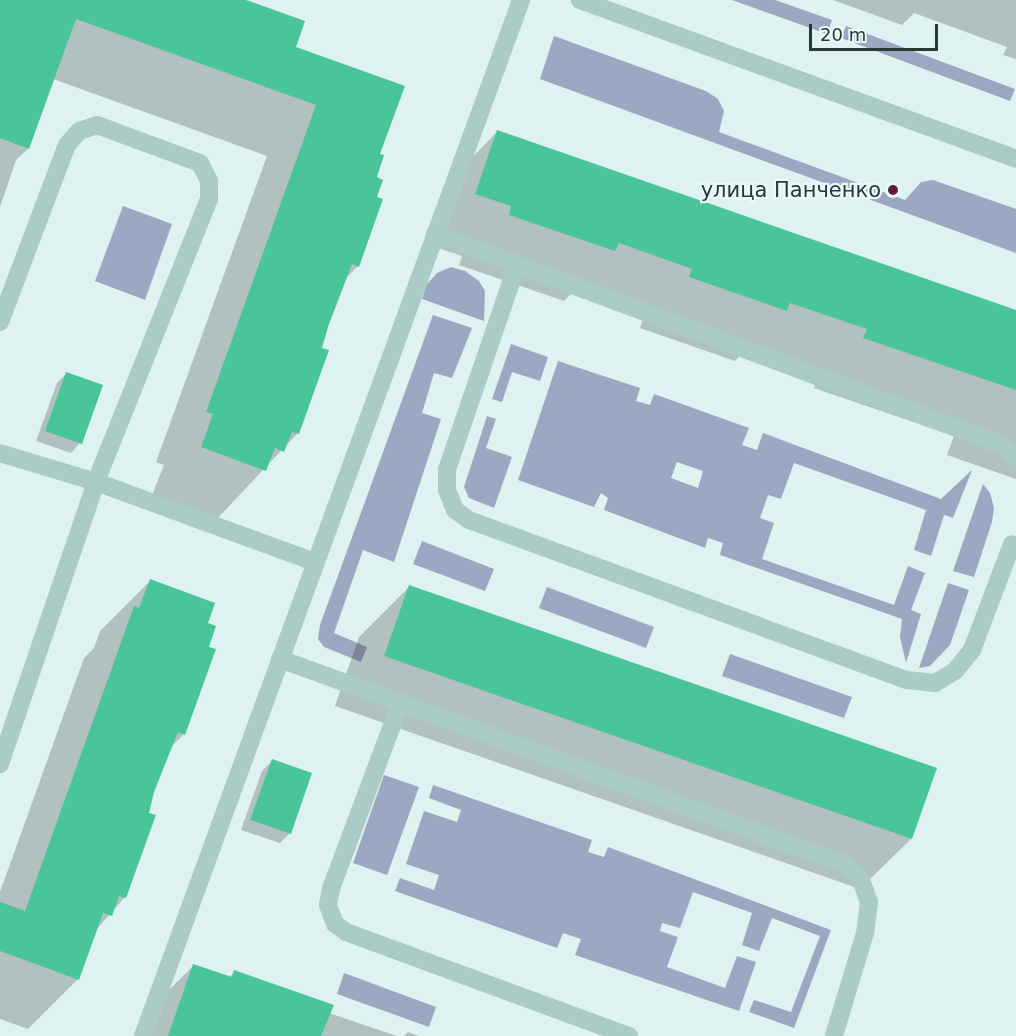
<!DOCTYPE html>
<meta charset="utf-8">
<style>
body{margin:0}
#map{position:relative;width:1016px;height:1036px;overflow:hidden;background:#def2f1;font-family:"DejaVu Sans",sans-serif}
div>[style]{position:absolute}
[style*='--x']{left:calc(var(--x)*1px);top:calc(var(--y)*1px);width:calc(var(--w)*1px);rotate:calc(var(--a)*1deg)}
.green>*{inset:0;background:#9ea7c2}
.shadow>*{inset:0;background:#0003}
.building>*{inset:0;background:#49c599}
.lane>*{height:18px;margin:-9px;padding:0 9px;transform-origin:9px;border-radius:9px;background:#aacbc6}
.street>*{height:18px;margin:-9px;padding:0 9px;transform-origin:9px;border-radius:9px;background:#aacbc6}
.dots>*{width:16px;height:16px;translate:-50% -50%;box-sizing:border-box;border:3px solid #ebfaf9;border-radius:50%}
span{translate:-50% -50%;white-space:nowrap;text-align:center;line-height:1.15;-webkit-text-stroke:4.5px #ebfaf9;paint-order:stroke}
.poi-label{font-size:21px;color:#293834}
.right{translate:-100% -50%;text-align:right}
.scale{position:absolute;left:809px;top:24px;width:129px;height:27px;box-sizing:border-box;border:3px solid #293834;border-top:0;padding-left:8px;font-size:18px;line-height:21px;white-space:nowrap;color:#293834;-webkit-text-stroke:4px #ebfaf9;paint-order:stroke}
</style>
<div id="map">
<div class="green">
<div style="clip-path:polygon(732px 0,775px 0,832px 20px,827px 34px)"></div>
<div style="clip-path:polygon(846px 26px,1015px 89px,1010px 101px,841px 38px)"></div>
<div style="clip-path:polygon(554px 36px,706px 91px,718px 99px,724px 111px,719px 132px,905px 200px,921px 182px,933px 180px,1016px 209px,1016px 253px,540px 79px)"></div>
<div style="clip-path:polygon(123px 206px,172px 224px,145px 300px,95px 281px)"></div>
<div style="clip-path:polygon(451px 267px,465px 271px,479px 281px,485px 291px,484px 321px,422px 299px,427px 284px,437px 273px)"></div>
<div style="clip-path:polygon(433px 315px,472px 328px,452px 378px,434px 373px,422px 413px,441px 419px,394px 562px,363px 550px,334px 633px,367px 647px,361px 662px,324px 647px,318px 639px,320px 625px)"></div>
<div style="clip-path:polygon(511px 344px,548px 357px,540px 381px,512px 372px,502px 402px,492px 399px)"></div>
<div style="clip-path:polygon(evenodd,558px 361px,640px 388px,636px 401px,650px 405px,654px 394px,749px 428px,742px 445px,757px 450px,763px 433px,941px 499px,972px 470px,953px 518px,944px 515px,931px 556px,914px 550px,926px 510px,794px 463px,781px 499px,768px 495px,760px 518px,774px 523px,762px 559px,894px 605px,908px 566px,925px 573px,911px 610px,921px 614px,906px 663px,900px 637px,902px 619px,720px 555px,723px 543px,708px 538px,705px 548px,604px 510px,608px 498px,601px 493px,594px 507px,518px 480px,558px 361px,677px 462px,703px 471px,698px 488px,671px 478px,677px 462px)"></div>
<div style="clip-path:polygon(487px 416px,496px 419px,486px 448px,512px 457px,494px 508px,469px 498px,464px 487px)"></div>
<div style="clip-path:polygon(983px 484px,990px 493px,994px 508px,992px 522px,974px 577px,953px 571px)"></div>
<div style="clip-path:polygon(422px 541px,494px 569px,485px 591px,413px 564px)"></div>
<div style="clip-path:polygon(948px 583px,969px 590px,950px 645px,930px 666px,919px 668px)"></div>
<div style="clip-path:polygon(547px 587px,654px 627px,646px 648px,539px 608px)"></div>
<div style="clip-path:polygon(730px 654px,852px 697px,844px 718px,722px 676px)"></div>
<div style="clip-path:polygon(384px 775px,419px 787px,387px 875px,353px 863px)"></div>
<div style="clip-path:polygon(433px 785px,592px 840px,588px 852px,604px 857px,608px 847px,831px 930px,794px 1028px,749px 1012px,754px 1000px,791px 1012px,820px 936px,772px 918px,759px 951px,742px 945px,752px 913px,693px 892px,680px 928px,662px 923px,660px 931px,678px 937px,667px 967px,725px 988px,737px 956px,756px 962px,739px 1011px,575px 955px,581px 939px,563px 933px,557px 948px,395px 891px,400px 878px,434px 890px,439px 875px,406px 864px,424px 811px,457px 822px,461px 810px,429px 798px)"></div>
<div style="clip-path:polygon(344px 973px,436px 1007px,429px 1027px,337px 994px)"></div>
</div>
<div class="shadow">
<div style="clip-path:polygon(0 0,241px 0,294px 47px,378px 155px,358px 266px,345px 279px,326px 327px,320px 349px,327px 351px,297px 434px,215px 521px,151px 498px,164px 465px,156px 462px,267px 156px,53px 79px,28px 149px,16px 160px,0 207px)"></div>
<div style="clip-path:polygon(833px 0,1016px 0,1016px 59px,1003px 55px,1007px 47px,914px 13px,902px 25px)"></div>
<div style="clip-path:polygon(497px 132px,1016px 312px,1016px 479px,947px 455px,954px 436px,814px 388px,817px 380px,742px 354px,735px 361px,640px 328px,643px 319px,571px 294px,564px 301px,459px 265px,462px 256px,426px 244px,447px 183px)"></div>
<div style="clip-path:polygon(67px 373px,80px 443px,71px 453px,36px 441px,57px 383px)"></div>
<div style="clip-path:polygon(150px 581px,206px 624px,184px 734px,171px 747px,153px 792px,125px 897px,96px 930px,78px 979px,28px 1029px,0 1019px,0 892px,84px 658px,94px 648px,100px 631px)"></div>
<div style="clip-path:polygon(409px 587px,935px 769px,911px 839px,860px 889px,335px 706px,359px 637px)"></div>
<div style="clip-path:polygon(272px 761px,290px 833px,280px 843px,241px 830px,262px 771px)"></div>
<div style="clip-path:polygon(194px 965px,229px 978px,234px 972px,329px 1013px,397px 1036px,136px 1036px,143px 1016px)"></div>
<div style="clip-path:polygon(408px 1032px,419px 1036px,404px 1036px)"></div>
</div>
<div class="building">
<div style="clip-path:polygon(0 0,246px 0,305px 21px,296px 47px,405px 86px,380px 154px,384px 155px,377px 177px,383px 180px,377px 197px,383px 199px,359px 267px,352px 264px,328px 327px,322px 348px,329px 350px,299px 434px,292px 432px,284px 452px,275px 448px,266px 471px,201px 447px,213px 414px,206px 412px,316px 105px,76px 19px,29px 149px,0 138px)"></div>
<div style="clip-path:polygon(497px 130px,1016px 310px,1016px 390px,863px 338px,867px 329px,790px 303px,787px 311px,689px 277px,692px 269px,619px 243px,615px 251px,509px 215px,511px 206px,475px 194px)"></div>
<div style="clip-path:polygon(66px 372px,103px 385px,82px 444px,45px 431px)"></div>
<div style="clip-path:polygon(150px 579px,215px 603px,208px 623px,216px 626px,209px 647px,216px 649px,185px 735px,178px 732px,154px 792px,149px 813px,156px 815px,126px 898px,119px 896px,112px 916px,103px 913px,79px 980px,0 951px,0 902px,25px 911px,134px 606px,139px 608px)"></div>
<div style="clip-path:polygon(409px 585px,937px 768px,912px 839px,384px 656px)"></div>
<div style="clip-path:polygon(272px 759px,312px 773px,291px 834px,250px 820px)"></div>
<div style="clip-path:polygon(193px 964px,232px 977px,234px 970px,334px 1005px,321px 1036px,168px 1036px)"></div>
</div>
<div class="lane">
<div style="--x:435;--y:234;--w:605;--a:20.41"></div>
<div style="--x:1002;--y:445;--w:18;--a:41"></div>
<div style="--x:517;--y:265;--w:216;--a:108.9"></div>
<div style="--x:447;--y:469;--w:21;--a:90"></div>
<div style="--x:447;--y:490;--w:22;--a:68"></div>
<div style="--x:455;--y:510;--w:17;--a:36"></div>
<div style="--x:469;--y:520;--w:466;--a:20.1"></div>
<div style="--x:907;--y:680;--w:28;--a:6"></div>
<div style="--x:935;--y:683;--w:23;--a:-31"></div>
<div style="--x:955;--y:671;--w:27;--a:-51"></div>
<div style="--x:972;--y:650;--w:113;--a:-69.3"></div>
<div style="--x:0;--y:322;--w:189;--a:-69.3"></div>
<div style="--x:67;--y:145;--w:18;--a:-49"></div>
<div style="--x:79;--y:131;--w:19;--a:-18"></div>
<div style="--x:97;--y:125;--w:110;--a:20.3"></div>
<div style="--x:200;--y:163;--w:20;--a:63"></div>
<div style="--x:209;--y:181;--w:18;--a:90"></div>
<div style="--x:209;--y:199;--w:305;--a:111.8"></div>
<div style="--x:96;--y:482;--w:298;--a:108.8"></div>
<div style="--x:0;--y:453;--w:100;--a:16.8"></div>
<div style="--x:96;--y:482;--w:233;--a:20.1"></div>
<div style="--x:280;--y:659;--w:602;--a:20"></div>
<div style="--x:846;--y:865;--w:21;--a:45"></div>
<div style="--x:861;--y:880;--w:23;--a:70"></div>
<div style="--x:869;--y:902;--w:31;--a:97"></div>
<div style="--x:865;--y:933;--w:108;--a:106.8"></div>
<div style="--x:400;--y:704;--w:197;--a:110.5"></div>
<div style="--x:331;--y:889;--w:16;--a:101"></div>
<div style="--x:328;--y:905;--w:20;--a:70"></div>
<div style="--x:335;--y:924;--w:14;--a:36"></div>
<div style="--x:346;--y:932;--w:302;--a:20.2"></div>
<div style="--x:143;--y:1036;--w:1103;--a:-69.95"></div>
</div>
<div class="street">
<div style="--x:580;--y:0;--w:464;--a:20"></div>
</div>
<div class="dots">
<div style="left:893px;top:190px;background:#5a1f3e"></div>
</div>
<div class="poi-label">
<span class="right" style="left:881px;top:190px">улица Панченко</span>
</div>
<div class="scale">20 m</div>
</div>
